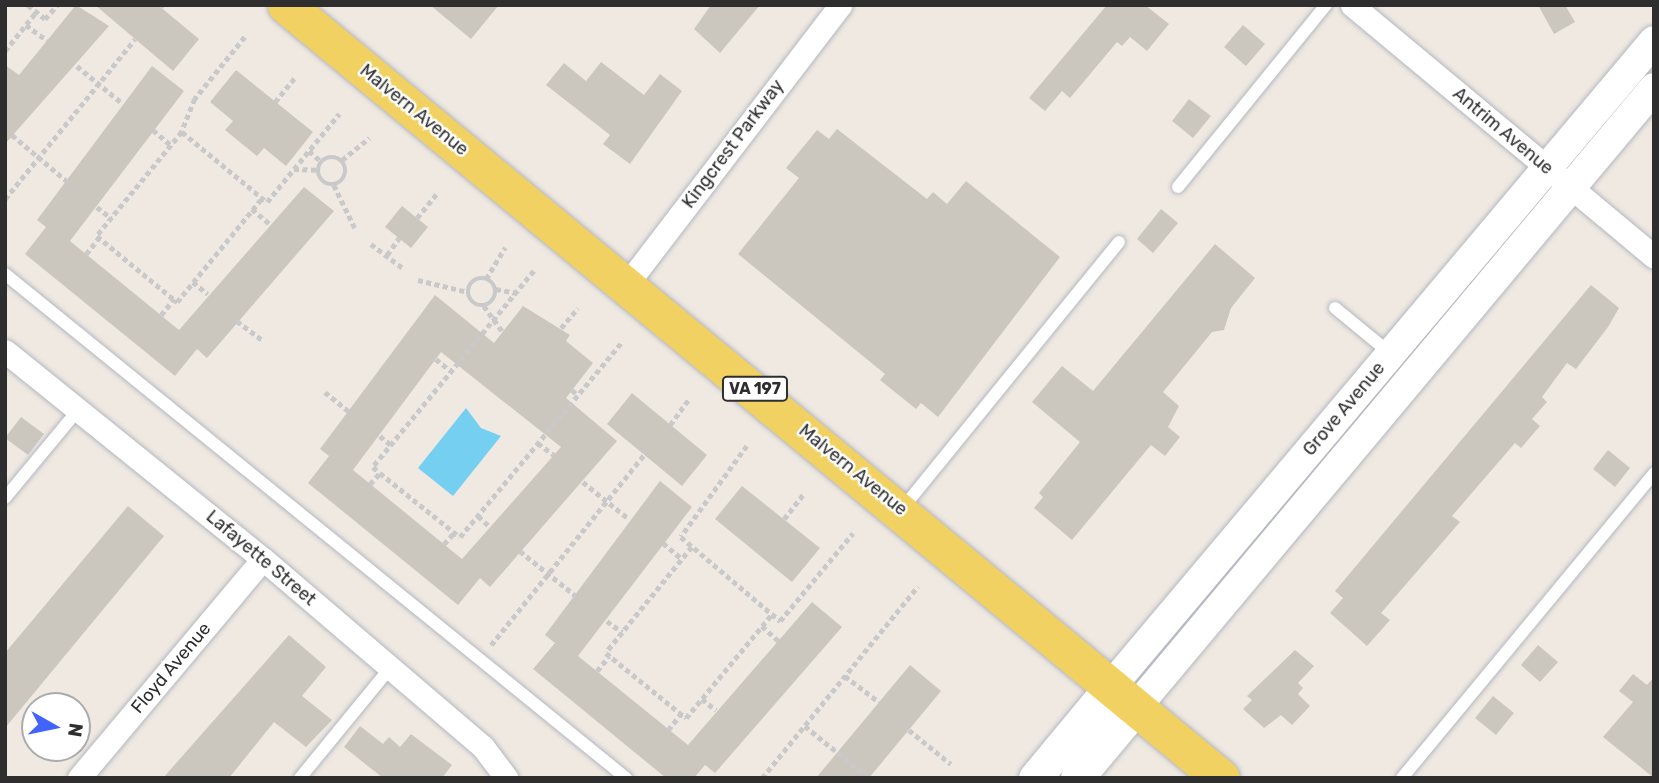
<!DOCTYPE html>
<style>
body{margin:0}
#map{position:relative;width:1659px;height:783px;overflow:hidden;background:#efe9e1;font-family:Rubik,sans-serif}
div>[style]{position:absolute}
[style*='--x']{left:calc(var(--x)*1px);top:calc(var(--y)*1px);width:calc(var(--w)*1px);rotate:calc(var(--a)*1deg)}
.water>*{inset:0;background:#75cff0}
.building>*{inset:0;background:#cbc7bf}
.path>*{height:4.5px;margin-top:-2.25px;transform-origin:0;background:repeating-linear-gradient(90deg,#c9c9c9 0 5px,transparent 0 8.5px)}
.path>.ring{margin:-2.25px;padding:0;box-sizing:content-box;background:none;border:4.5px solid #c9c9c9;border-radius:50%}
.roads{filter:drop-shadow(0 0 2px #b4b7c1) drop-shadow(0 0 2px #b4b7c1)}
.service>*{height:12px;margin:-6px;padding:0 6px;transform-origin:6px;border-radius:6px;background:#fff}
.minor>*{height:23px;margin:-11.5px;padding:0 11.5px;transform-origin:11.5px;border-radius:11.5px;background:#fff}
.tertiary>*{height:30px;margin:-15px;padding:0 15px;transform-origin:15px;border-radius:15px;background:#fff}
.secondary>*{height:33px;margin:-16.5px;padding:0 16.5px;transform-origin:16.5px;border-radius:16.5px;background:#fff}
.primary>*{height:37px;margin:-18.5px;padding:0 18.5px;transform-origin:18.5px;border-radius:18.5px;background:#f2d163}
span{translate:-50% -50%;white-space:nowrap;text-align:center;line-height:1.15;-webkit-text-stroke:5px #fff;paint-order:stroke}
.shield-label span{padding:2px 5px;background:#fff;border:2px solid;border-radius:5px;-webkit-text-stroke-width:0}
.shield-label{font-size:16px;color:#2e2e2e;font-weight:700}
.street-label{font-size:18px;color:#2e2e2e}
.frame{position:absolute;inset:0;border:7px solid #2e2e2e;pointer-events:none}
.north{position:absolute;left:21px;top:692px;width:70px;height:70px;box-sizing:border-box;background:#fff;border:2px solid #ababab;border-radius:50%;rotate:99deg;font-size:19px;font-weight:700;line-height:28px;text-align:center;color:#2e2e2e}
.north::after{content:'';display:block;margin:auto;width:24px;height:32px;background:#4264fb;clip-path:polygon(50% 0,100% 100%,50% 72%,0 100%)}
</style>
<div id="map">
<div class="water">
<div style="clip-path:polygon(466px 408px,481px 428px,501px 436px,453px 496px,418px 468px)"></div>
</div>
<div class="building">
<div style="clip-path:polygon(76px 5px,109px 26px,5px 144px,5px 65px,19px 75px)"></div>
<div style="clip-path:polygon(95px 5px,158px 5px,199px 39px,173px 71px)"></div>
<div style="clip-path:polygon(430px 5px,499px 5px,471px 39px)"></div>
<div style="clip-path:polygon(711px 5px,760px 5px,720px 53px,694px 29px)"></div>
<div style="clip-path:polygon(1107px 5px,1145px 5px,1169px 24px,1147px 51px,1130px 37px,1122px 46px,1117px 42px,1070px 98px,1062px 91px,1045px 111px,1029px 98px)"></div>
<div style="clip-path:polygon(1538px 5px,1565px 5px,1575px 22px,1554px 34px)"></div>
<div style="clip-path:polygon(1243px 25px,1265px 44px,1246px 66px,1224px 47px)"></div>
<div style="clip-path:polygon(601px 62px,644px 95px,660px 74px,682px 91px,630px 164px,603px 144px,610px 135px,546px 85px,564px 63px,586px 81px)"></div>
<div style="clip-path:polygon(152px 66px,184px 91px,70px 241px,179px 330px,304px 187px,334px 211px,207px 358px,197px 349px,175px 376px,25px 254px,46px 227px,37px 220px)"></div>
<div style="clip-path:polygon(236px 70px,313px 132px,286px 166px,264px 148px,257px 156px,225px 130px,233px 121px,210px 102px)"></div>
<div style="clip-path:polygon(1189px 99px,1211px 116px,1193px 138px,1172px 121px)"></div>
<div style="clip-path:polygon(837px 129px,927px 199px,933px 192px,947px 204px,966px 181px,1060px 257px,938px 417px,921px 403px,916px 409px,880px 380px,885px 374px,738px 254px,799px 178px,786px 168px,817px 130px,829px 139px)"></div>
<div style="clip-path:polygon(402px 206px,428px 227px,411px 248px,385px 227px)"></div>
<div style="clip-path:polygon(1161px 209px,1178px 223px,1153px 253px,1137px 239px)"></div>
<div style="clip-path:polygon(1215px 244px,1255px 278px,1231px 308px,1224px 330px,1212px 332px,1163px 392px,1179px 406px,1168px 427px,1180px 437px,1165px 456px,1151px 445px,1072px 540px,1034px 508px,1043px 497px,1039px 493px,1080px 442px,1032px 402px,1062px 366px,1093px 391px)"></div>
<div style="clip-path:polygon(1591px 285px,1619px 308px,1608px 327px,1576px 369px,1567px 363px,1542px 397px,1547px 402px,1532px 419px,1540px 426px,1521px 448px,1515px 443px,1452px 516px,1460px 522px,1381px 613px,1390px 620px,1367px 646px,1330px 613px,1343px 598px,1335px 591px)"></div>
<div style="clip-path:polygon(evenodd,435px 295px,494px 343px,523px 306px,570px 335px,566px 341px,593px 363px,566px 398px,617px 441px,490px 587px,480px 578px,458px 605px,308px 483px,329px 456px,320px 449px,435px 295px,441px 352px,561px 447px,462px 559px,353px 470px,441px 352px)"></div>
<div style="clip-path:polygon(632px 393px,707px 455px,682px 486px,607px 424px)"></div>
<div style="clip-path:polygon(21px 417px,44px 434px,28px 455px,5px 438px)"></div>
<div style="clip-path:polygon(1608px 450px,1630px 468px,1615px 487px,1593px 469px)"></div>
<div style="clip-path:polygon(660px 481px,692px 507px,578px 656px,688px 745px,812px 602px,842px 627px,715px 773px,705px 765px,694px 778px,666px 778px,533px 669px,555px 643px,545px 635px)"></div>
<div style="clip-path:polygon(742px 486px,820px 548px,792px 582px,715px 519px)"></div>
<div style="clip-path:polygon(128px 506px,164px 536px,5px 728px,5px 653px)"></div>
<div style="clip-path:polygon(289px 635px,326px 667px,302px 696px,332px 720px,306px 747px,274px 722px,229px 778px,163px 778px)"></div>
<div style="clip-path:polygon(1538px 645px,1558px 662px,1540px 682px,1521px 665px)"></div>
<div style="clip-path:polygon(1295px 650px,1314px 666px,1298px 683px,1303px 688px,1298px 694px,1310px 706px,1292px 725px,1281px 715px,1264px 728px,1243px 709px,1252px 700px,1247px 696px)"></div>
<div style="clip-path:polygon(910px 665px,941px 691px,869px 778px,816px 778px)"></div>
<div style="clip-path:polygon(1633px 674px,1647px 685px,1654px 677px,1654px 778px,1603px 737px,1633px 702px,1619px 691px)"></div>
<div style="clip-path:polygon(1493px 696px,1514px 713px,1496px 735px,1475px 718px)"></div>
<div style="clip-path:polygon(360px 726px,383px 744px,389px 737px,400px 747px,411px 734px,452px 765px,442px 778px,383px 778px,344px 747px)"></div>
</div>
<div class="path">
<div style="--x:28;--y:5;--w:22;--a:39"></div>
<div style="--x:45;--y:19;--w:18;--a:-49"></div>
<div style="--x:161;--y:7;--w:2;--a:-63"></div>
<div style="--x:26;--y:25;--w:26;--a:36"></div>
<div style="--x:245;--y:37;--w:80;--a:128.9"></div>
<div style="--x:195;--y:99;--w:35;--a:112"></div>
<div style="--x:182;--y:132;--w:110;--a:39.5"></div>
<div style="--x:267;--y:202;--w:114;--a:-50.7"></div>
<div style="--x:5;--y:51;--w:50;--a:-51.5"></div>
<div style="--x:77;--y:66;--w:58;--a:39.4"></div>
<div style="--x:275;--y:102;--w:32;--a:-51"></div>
<div style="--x:153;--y:130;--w:23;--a:40"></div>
<div style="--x:182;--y:132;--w:134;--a:129.3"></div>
<div style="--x:97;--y:236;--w:104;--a:39.5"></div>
<div style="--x:177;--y:302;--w:134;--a:-50.7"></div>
<div style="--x:12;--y:135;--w:73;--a:40"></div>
<div style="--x:309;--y:151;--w:17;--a:40"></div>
<div class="ring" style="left:318px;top:157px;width:23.5px;height:23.5px"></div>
<div style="--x:342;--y:160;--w:35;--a:-39"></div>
<div style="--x:294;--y:169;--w:24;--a:2"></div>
<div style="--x:334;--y:185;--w:48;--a:64"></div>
<div style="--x:5;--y:199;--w:206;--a:-50.9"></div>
<div style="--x:97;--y:207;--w:18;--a:38"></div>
<div style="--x:252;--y:209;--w:26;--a:40"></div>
<div style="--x:417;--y:218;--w:32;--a:-51"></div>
<div style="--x:371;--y:244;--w:39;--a:37"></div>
<div style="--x:86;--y:254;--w:21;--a:-51"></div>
<div style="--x:387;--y:255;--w:21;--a:-55"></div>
<div style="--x:534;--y:271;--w:254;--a:129.4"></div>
<div style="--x:373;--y:467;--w:9;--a:41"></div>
<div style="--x:380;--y:473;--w:102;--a:38.7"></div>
<div style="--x:460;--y:537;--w:252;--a:-50.3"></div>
<div class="ring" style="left:468px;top:278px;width:23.5px;height:23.5px"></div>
<div style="--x:486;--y:279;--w:37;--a:-59"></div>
<div style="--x:418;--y:280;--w:51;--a:13.5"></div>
<div style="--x:193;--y:282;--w:19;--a:39"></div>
<div style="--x:496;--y:289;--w:20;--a:11"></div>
<div style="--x:484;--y:306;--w:32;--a:54"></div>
<div style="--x:161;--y:315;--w:21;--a:-51"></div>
<div style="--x:237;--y:321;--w:31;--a:37"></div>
<div style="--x:561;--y:328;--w:26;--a:-50"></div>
<div style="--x:436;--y:359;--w:19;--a:39"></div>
<div style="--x:572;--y:390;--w:8;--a:40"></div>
<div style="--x:325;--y:392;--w:32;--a:39"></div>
<div style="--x:670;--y:425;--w:32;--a:-54"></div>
<div style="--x:380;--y:436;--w:14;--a:39"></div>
<div style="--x:538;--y:443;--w:21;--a:37"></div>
<div style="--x:747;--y:446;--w:112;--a:126"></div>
<div style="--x:681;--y:537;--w:130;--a:40.3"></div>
<div style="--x:780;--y:621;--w:114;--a:-50.3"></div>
<div style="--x:583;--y:482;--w:59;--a:38.8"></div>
<div style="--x:370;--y:484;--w:15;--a:-48"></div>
<div style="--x:478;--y:516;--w:15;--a:42"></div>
<div style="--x:784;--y:519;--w:33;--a:-52"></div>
<div style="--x:663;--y:543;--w:25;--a:40"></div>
<div style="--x:444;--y:544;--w:15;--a:-48"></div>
<div style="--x:692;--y:547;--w:136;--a:129.1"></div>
<div style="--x:606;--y:653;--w:103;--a:39.1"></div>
<div style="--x:686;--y:718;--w:135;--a:-50.4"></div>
<div style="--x:520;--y:551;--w:72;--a:38.8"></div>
<div style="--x:607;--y:621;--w:19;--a:36"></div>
<div style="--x:762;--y:626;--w:24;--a:42"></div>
<div style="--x:491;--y:645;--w:244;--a:-51.2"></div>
<div style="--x:597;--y:671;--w:19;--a:-51"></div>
<div style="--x:845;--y:676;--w:43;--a:37.4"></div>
<div style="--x:702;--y:699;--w:18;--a:38"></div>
<div style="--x:805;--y:726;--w:82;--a:39.1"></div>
<div style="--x:668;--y:730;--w:21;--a:-51"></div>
<div style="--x:909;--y:730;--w:54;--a:39"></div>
<div style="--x:762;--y:778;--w:247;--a:-50.9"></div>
</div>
<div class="roads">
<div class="service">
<div style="--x:1178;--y:187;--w:235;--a:-50.9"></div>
<div style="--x:5;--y:274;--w:800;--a:39.06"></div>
<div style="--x:1335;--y:308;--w:72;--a:39.4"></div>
<div style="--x:5;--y:498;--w:114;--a:-50.3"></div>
<div style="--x:902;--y:509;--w:344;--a:-50.9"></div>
<div style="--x:300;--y:778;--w:142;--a:-50.7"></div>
<div style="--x:1402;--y:778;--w:396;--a:-50.4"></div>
</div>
<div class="minor">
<div style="--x:1352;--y:5;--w:393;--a:39.8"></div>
<div style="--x:627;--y:284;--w:351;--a:-52.6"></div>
<div style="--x:5;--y:351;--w:331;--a:38.9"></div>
<div style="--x:263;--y:559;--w:289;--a:40.5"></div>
<div style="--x:483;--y:747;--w:39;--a:53"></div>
<div style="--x:79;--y:778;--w:286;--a:-50"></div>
</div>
<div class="tertiary">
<div style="--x:1113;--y:684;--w:840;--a:-49.92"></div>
<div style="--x:1138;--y:705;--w:804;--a:-50.09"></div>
</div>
<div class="secondary">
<div style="--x:1035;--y:778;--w:122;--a:-50.3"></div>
<div style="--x:1077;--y:778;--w:95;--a:-50.1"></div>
</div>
<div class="primary">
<div style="--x:286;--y:5;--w:1213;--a:39.58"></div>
</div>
</div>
<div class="shield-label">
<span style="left:755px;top:389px">VA 197</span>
</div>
<div class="street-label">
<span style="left:414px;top:110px;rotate:39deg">Malvern Avenue</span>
<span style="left:1503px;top:131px;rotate:40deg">Antrim Avenue</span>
<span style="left:733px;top:144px;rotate:-53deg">Kingcrest Parkway</span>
<span style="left:1344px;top:409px;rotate:-50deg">Grove Avenue</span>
<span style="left:853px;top:470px;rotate:39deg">Malvern Avenue</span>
<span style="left:261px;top:558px;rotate:40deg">Lafayette Street</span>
<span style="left:171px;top:668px;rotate:-50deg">Floyd Avenue</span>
</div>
<div class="frame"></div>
<div class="north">N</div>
</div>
